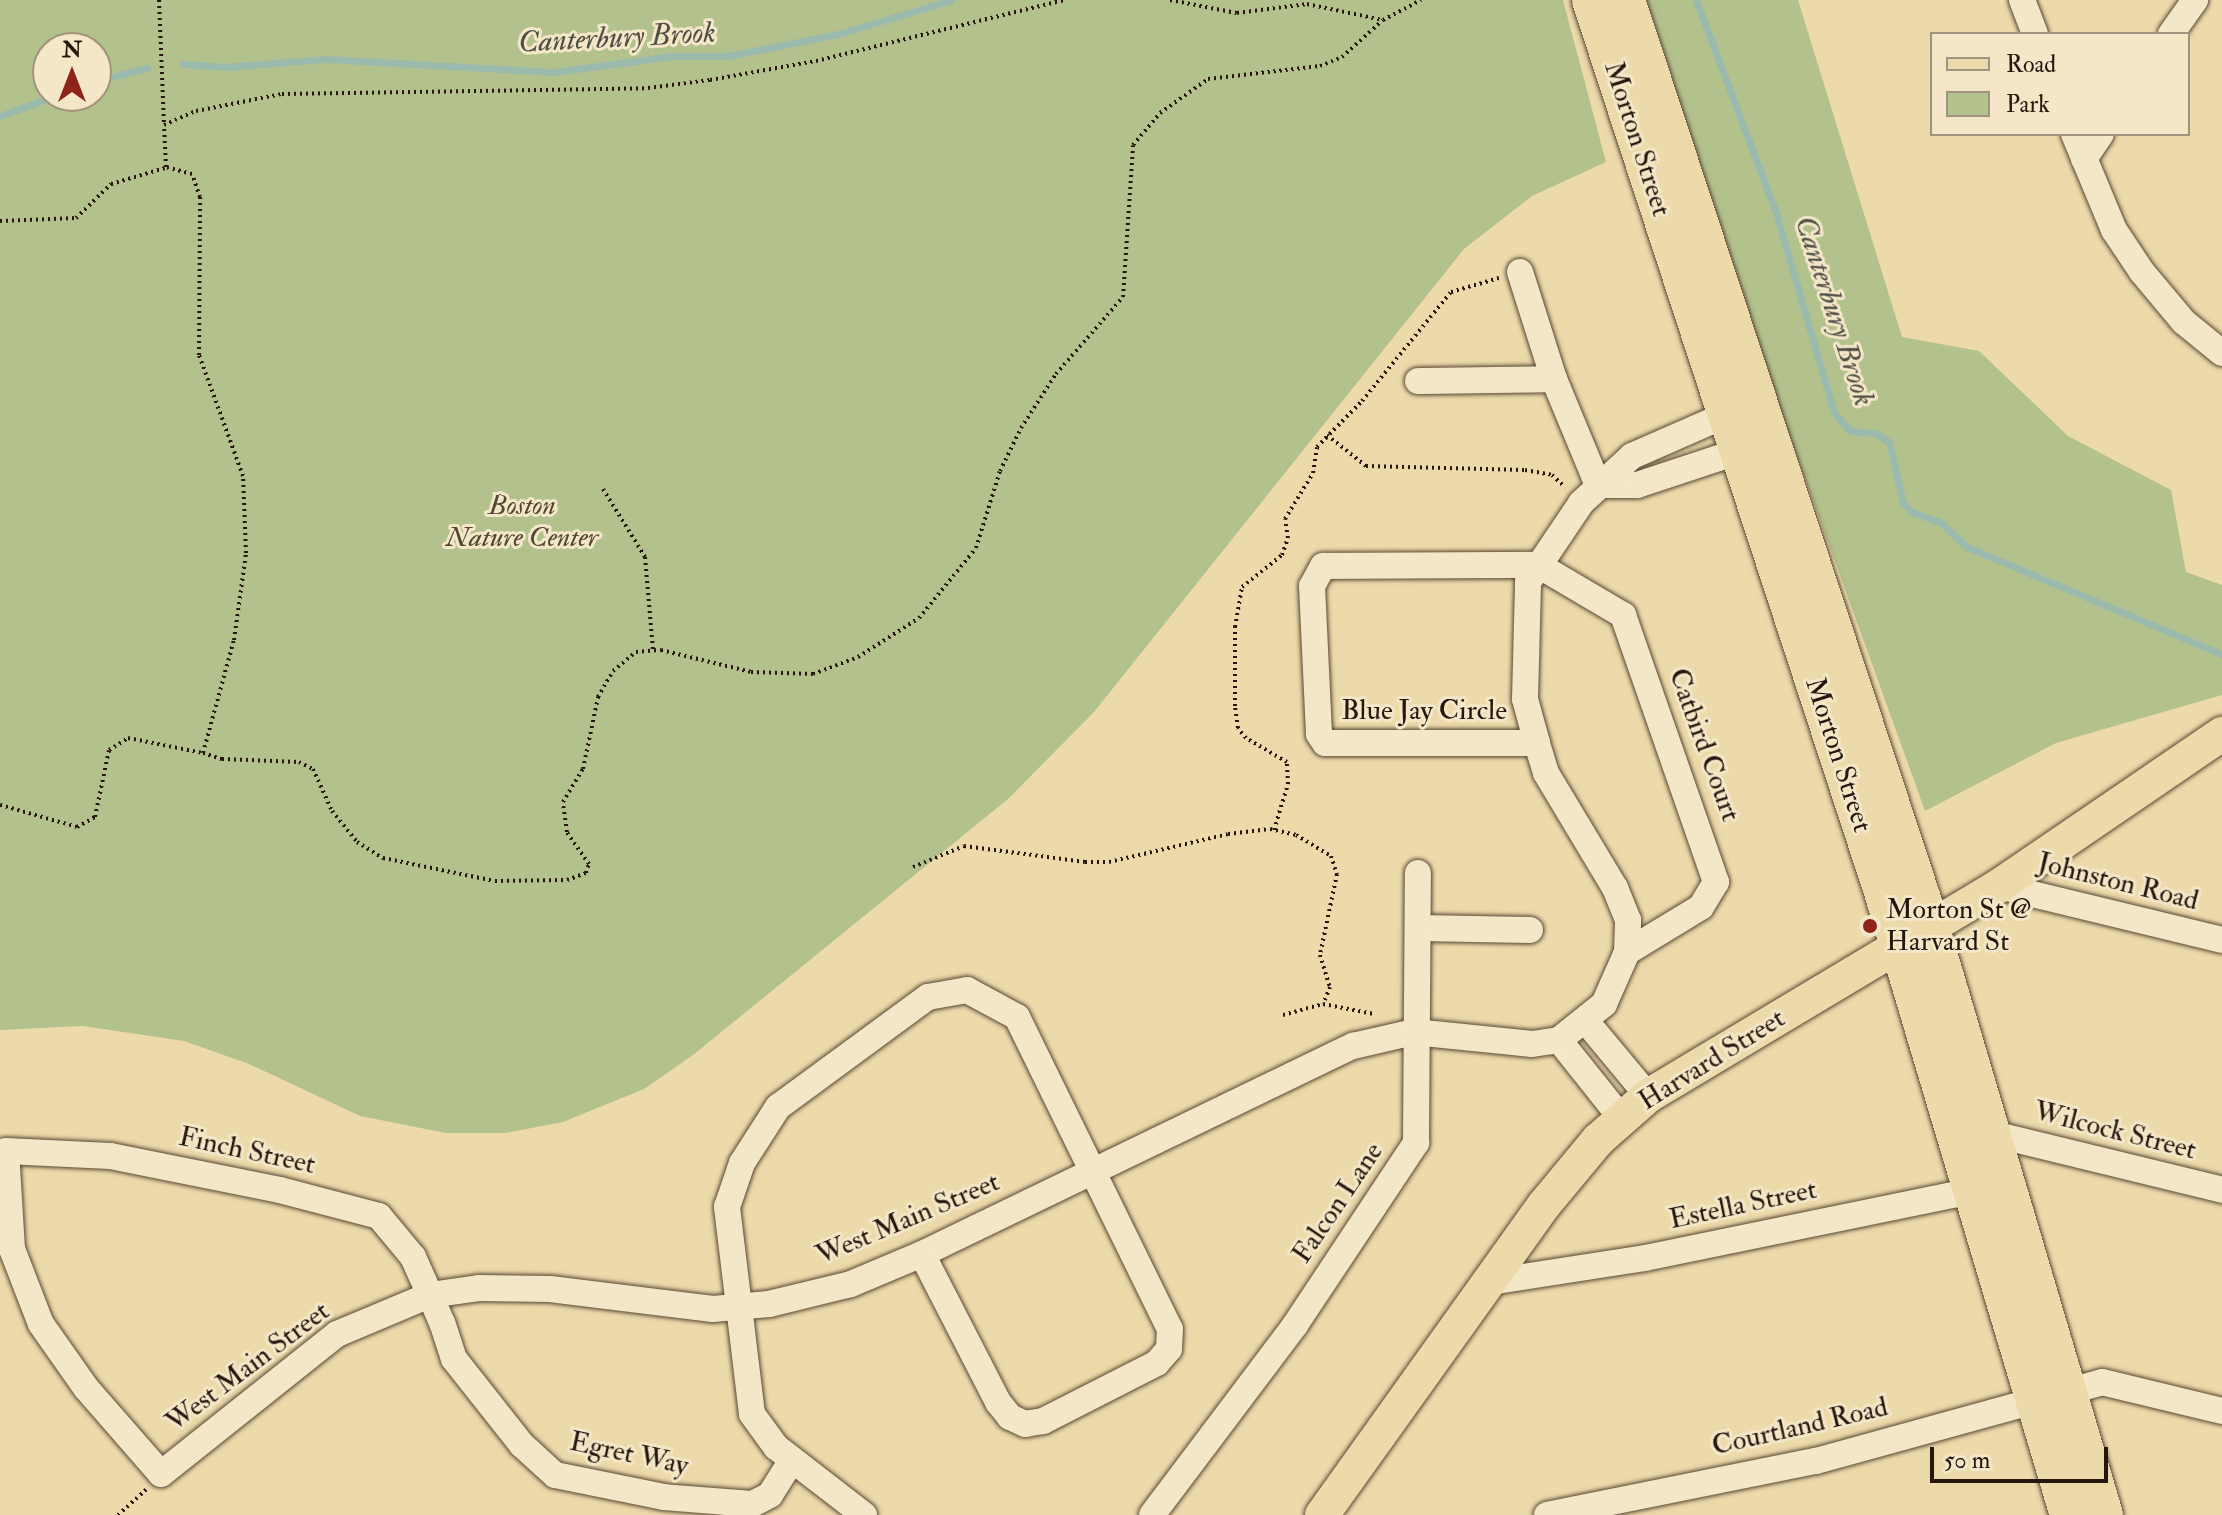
<!DOCTYPE html>
<style>
body{margin:0}
#map{position:relative;width:2222px;height:1515px;overflow:hidden;background:#eddaab;font-family:"IM FELL Double Pica",serif}
div>[style]{position:absolute}
[style*='--x']{left:calc(var(--x)*1px);top:calc(var(--y)*1px);width:calc(var(--w)*1px);rotate:calc(var(--a)*1deg)}
.green>*{inset:0;background:#b3c18d}
.stream>*{height:7px;margin:-3.5px;padding:0 3.5px;transform-origin:3.5px;border-radius:3.5px;background:#99baad}
.path>*{height:4px;margin-top:-2px;transform-origin:0;background:repeating-linear-gradient(90deg,#27160d 0 2px,transparent 0 6px)}
.roads{filter:drop-shadow(0 0 2px #584734) drop-shadow(0 0 2px #584734)}
.minor>*{height:26px;margin:-13px;padding:0 13px;transform-origin:13px;border-radius:13px;background:#f3e7c8}
.major>*{height:34px;margin:-17px;padding:0 17px;transform-origin:17px;border-radius:17px;background:#eddaab}
.highway>*{height:38px;margin:-19px;padding:0 19px;transform-origin:19px;border-radius:19px;background:#eddaab}
.dots>*{width:22px;height:22px;translate:-50% -50%;box-sizing:border-box;border:4px solid #f3e7c8;border-radius:50%}
span{translate:-50% -50%;white-space:nowrap;text-align:center;line-height:1.15;-webkit-text-stroke:6px #f3e7c8;paint-order:stroke}
.street-label{font-size:28px;color:#27160d}
.park-label{font-size:28px;color:#514933;font-style:italic}
.poi-label{font-size:28px;color:#27160d}
.left{translate:0 -50%;text-align:left}
.water-label{font-size:30px;color:#4f4f45;font-style:italic}
.legend{position:absolute;left:1930px;top:32px;width:260px;height:104px;box-sizing:border-box;background:#f3e7c8;border:2px solid #a1937d;margin:0;padding:10px 14px;list-style:none;font-size:24px;color:#27160d}
.legend li{display:flex;align-items:center;gap:16px;height:40px}
.legend b{width:40px;border:2px solid #a1937d}
.north{position:absolute;left:32px;top:32px;width:80px;height:80px;box-sizing:border-box;background:#f3e7c8;border:2px solid #a1937d;border-radius:50%;rotate:0deg;font-size:22px;font-weight:700;line-height:32px;text-align:center;color:#27160d}
.north::after{content:'';display:block;margin:auto;width:28px;height:36px;background:#8f2418;clip-path:polygon(50% 0,100% 100%,50% 72%,0 100%)}
.scale{position:absolute;left:1930px;top:1447px;width:178px;height:36px;box-sizing:border-box;border:4px solid #27160d;border-top:0;padding-left:10px;font-size:24px;line-height:28px;white-space:nowrap;color:#27160d;-webkit-text-stroke:6px #f3e7c8;paint-order:stroke}
</style>
<div id="map">
<div class="green">
<div style="clip-path:polygon(evenodd,0 0,1563px 0,1606px 162px,1532px 196px,1464px 249px,1094px 712px,1008px 799px,693px 1055px,644px 1089px,563px 1122px,505px 1133px,446px 1133px,360px 1116px,249px 1064px,184px 1041px,83px 1026px,0 1030px,0 0,48px 48px,96px 48px,96px 96px,48px 96px,48px 48px)"></div>
<div style="clip-path:polygon(1643px 0,1798px 0,1902px 337px,1979px 351px,2068px 436px,2171px 490px,2186px 572px,2222px 585px,2222px 695px,2056px 743px,1925px 811px,1738px 292px)"></div>
</div>
<div class="stream">
<div style="--x:1696;--y:0;--w:228;--a:69.4"></div>
<div style="--x:1776;--y:213;--w:208;--a:73.8"></div>
<div style="--x:1834;--y:413;--w:24;--a:48"></div>
<div style="--x:1850;--y:431;--w:25;--a:5"></div>
<div style="--x:1875;--y:433;--w:17;--a:33"></div>
<div style="--x:1889;--y:442;--w:63;--a:77.1"></div>
<div style="--x:1903;--y:503;--w:13;--a:45"></div>
<div style="--x:1912;--y:512;--w:30;--a:20"></div>
<div style="--x:1940;--y:522;--w:37;--a:43"></div>
<div style="--x:1967;--y:547;--w:277;--a:22.8"></div>
<div style="--x:183;--y:64;--w:43;--a:4"></div>
<div style="--x:226;--y:67;--w:100;--a:-4.6"></div>
<div style="--x:326;--y:59;--w:228;--a:3.3"></div>
<div style="--x:554;--y:72;--w:120;--a:-7.7"></div>
<div style="--x:673;--y:56;--w:55;--a:0"></div>
<div style="--x:728;--y:56;--w:112;--a:-11.3"></div>
<div style="--x:838;--y:34;--w:118;--a:-16.7"></div>
<div style="--x:96;--y:81;--w:53;--a:-14.3"></div>
<div style="--x:0;--y:116;--w:58;--a:-20.3"></div>
</div>
<div class="path">
<div style="--x:159;--y:0;--w:125;--a:87.7"></div>
<div style="--x:1170;--y:0;--w:68;--a:11"></div>
<div style="--x:1237;--y:13;--w:71;--a:-7.3"></div>
<div style="--x:1307;--y:4;--w:78;--a:11.9"></div>
<div style="--x:1383;--y:20;--w:43;--a:-27.8"></div>
<div style="--x:0;--y:221;--w:76;--a:-2.3"></div>
<div style="--x:76;--y:218;--w:49;--a:-44.2"></div>
<div style="--x:111;--y:184;--w:56;--a:-16.5"></div>
<div style="--x:1327;--y:435;--w:50;--a:38.5"></div>
<div style="--x:1366;--y:466;--w:159;--a:1.4"></div>
<div style="--x:1525;--y:470;--w:27;--a:10"></div>
<div style="--x:1552;--y:475;--w:18;--a:43"></div>
<div style="--x:603;--y:489;--w:80;--a:58.3"></div>
<div style="--x:645;--y:557;--w:93;--a:85.1"></div>
<div style="--x:203;--y:753;--w:20;--a:18"></div>
<div style="--x:222;--y:759;--w:77;--a:2.2"></div>
<div style="--x:299;--y:762;--w:16;--a:27"></div>
<div style="--x:313;--y:769;--w:46;--a:65.7"></div>
<div style="--x:332;--y:811;--w:40;--a:51"></div>
<div style="--x:357;--y:842;--w:31;--a:32"></div>
<div style="--x:383;--y:858;--w:114;--a:11.6"></div>
<div style="--x:495;--y:881;--w:72;--a:-0.8"></div>
<div style="--x:567;--y:880;--w:20;--a:-20"></div>
<div style="--x:586;--y:873;--w:9;--a:-72"></div>
<div style="--x:589;--y:864;--w:39;--a:-125"></div>
<div style="--x:567;--y:832;--w:30;--a:-98"></div>
<div style="--x:563;--y:802;--w:39;--a:-59"></div>
<div style="--x:583;--y:769;--w:74;--a:-78.2"></div>
<div style="--x:598;--y:697;--w:30;--a:-60"></div>
<div style="--x:613;--y:671;--w:30;--a:-40"></div>
<div style="--x:636;--y:652;--w:25;--a:-5"></div>
<div style="--x:661;--y:650;--w:93;--a:13.7"></div>
<div style="--x:751;--y:672;--w:62;--a:1.8"></div>
<div style="--x:813;--y:674;--w:48;--a:-20.7"></div>
<div style="--x:858;--y:657;--w:72;--a:-32.6"></div>
<div style="--x:919;--y:618;--w:90;--a:-50.8"></div>
<div style="--x:976;--y:548;--w:81;--a:-72.7"></div>
<div style="--x:1000;--y:471;--w:48;--a:-64"></div>
<div style="--x:1021;--y:428;--w:64;--a:-57.1"></div>
<div style="--x:1056;--y:374;--w:102;--a:-49"></div>
<div style="--x:1123;--y:297;--w:152;--a:-86.2"></div>
<div style="--x:1133;--y:145;--w:42;--a:-49.8"></div>
<div style="--x:1160;--y:113;--w:59;--a:-35.3"></div>
<div style="--x:1208;--y:79;--w:113;--a:-6.6"></div>
<div style="--x:1320;--y:66;--w:24;--a:-22"></div>
<div style="--x:1342;--y:57;--w:55;--a:-42.1"></div>
<div style="--x:0;--y:805;--w:80;--a:15.9"></div>
<div style="--x:77;--y:827;--w:21;--a:-29"></div>
<div style="--x:95;--y:817;--w:68;--a:-78.2"></div>
<div style="--x:109;--y:750;--w:22;--a:-32"></div>
<div style="--x:128;--y:738;--w:76;--a:11.3"></div>
<div style="--x:203;--y:753;--w:117;--a:-74.7"></div>
<div style="--x:234;--y:640;--w:88;--a:-82.1"></div>
<div style="--x:246;--y:553;--w:77;--a:-92.2"></div>
<div style="--x:243;--y:476;--w:129;--a:-110"></div>
<div style="--x:199;--y:355;--w:158;--a:-89.6"></div>
<div style="--x:200;--y:197;--w:24;--a:-109"></div>
<div style="--x:192;--y:174;--w:27;--a:-165"></div>
<div style="--x:166;--y:167;--w:42;--a:-92.7"></div>
<div style="--x:164;--y:125;--w:35;--a:-24"></div>
<div style="--x:196;--y:111;--w:88;--a:-11.2"></div>
<div style="--x:282;--y:94;--w:366;--a:-0.9"></div>
<div style="--x:648;--y:88;--w:63;--a:-7.4"></div>
<div style="--x:710;--y:80;--w:108;--a:-10.2"></div>
<div style="--x:816;--y:61;--w:256;--a:-13.8"></div>
<div style="--x:1274;--y:830;--w:48;--a:-73.1"></div>
<div style="--x:1288;--y:784;--w:22;--a:-93"></div>
<div style="--x:1287;--y:762;--w:48;--a:-149.7"></div>
<div style="--x:1246;--y:738;--w:13;--a:-129"></div>
<div style="--x:1238;--y:728;--w:22;--a:-98"></div>
<div style="--x:1235;--y:706;--w:79;--a:-90"></div>
<div style="--x:1235;--y:627;--w:41;--a:-80.1"></div>
<div style="--x:1242;--y:587;--w:51;--a:-38.7"></div>
<div style="--x:1282;--y:555;--w:18;--a:-71"></div>
<div style="--x:1288;--y:538;--w:19;--a:-99"></div>
<div style="--x:1285;--y:519;--w:54;--a:-58.7"></div>
<div style="--x:1313;--y:473;--w:26;--a:-81"></div>
<div style="--x:1317;--y:447;--w:64;--a:-45.6"></div>
<div style="--x:1362;--y:401;--w:141;--a:-50.8"></div>
<div style="--x:1451;--y:292;--w:50;--a:-16.3"></div>
<div style="--x:913;--y:867;--w:55;--a:-22.4"></div>
<div style="--x:964;--y:846;--w:122;--a:7.5"></div>
<div style="--x:1085;--y:862;--w:24;--a:0"></div>
<div style="--x:1109;--y:862;--w:122;--a:-13.2"></div>
<div style="--x:1228;--y:834;--w:42;--a:-6.8"></div>
<div style="--x:1270;--y:829;--w:27;--a:13"></div>
<div style="--x:1296;--y:835;--w:41;--a:31"></div>
<div style="--x:1331;--y:856;--w:19;--a:72"></div>
<div style="--x:1337;--y:874;--w:83;--a:101.9"></div>
<div style="--x:1320;--y:955;--w:34;--a:73"></div>
<div style="--x:1330;--y:987;--w:18;--a:112"></div>
<div style="--x:1283;--y:1015;--w:41;--a:-15.4"></div>
<div style="--x:1323;--y:1004;--w:52;--a:11.1"></div>
<div style="--x:118;--y:1515;--w:38;--a:-42"></div>
</div>
<div class="roads">
<div class="minor">
<div style="--x:2022;--y:0;--w:36;--a:69"></div>
<div style="--x:2171;--y:34;--w:42;--a:-54.8"></div>
<div style="--x:2074;--y:134;--w:104;--a:67.4"></div>
<div style="--x:2114;--y:230;--w:50;--a:56.3"></div>
<div style="--x:2142;--y:272;--w:65;--a:50"></div>
<div style="--x:2184;--y:322;--w:49;--a:39.2"></div>
<div style="--x:2084;--y:159;--w:30;--a:-56"></div>
<div style="--x:1520;--y:272;--w:112;--a:72.4"></div>
<div style="--x:1554;--y:379;--w:115;--a:67.5"></div>
<div style="--x:1418;--y:381;--w:136;--a:-0.8"></div>
<div style="--x:1598;--y:485;--w:39;--a:0"></div>
<div style="--x:1637;--y:485;--w:121;--a:-18.3"></div>
<div style="--x:1537;--y:743;--w:212;--a:180"></div>
<div style="--x:1325;--y:743;--w:11;--a:-124"></div>
<div style="--x:1319;--y:734;--w:148;--a:-92.7"></div>
<div style="--x:1312;--y:586;--w:23;--a:-61"></div>
<div style="--x:1323;--y:566;--w:215;--a:-0.3"></div>
<div style="--x:1538;--y:565;--w:99;--a:30.5"></div>
<div style="--x:1623;--y:615;--w:283;--a:70.8"></div>
<div style="--x:1716;--y:882;--w:29;--a:121"></div>
<div style="--x:1701;--y:907;--w:87;--a:148.7"></div>
<div style="--x:1999;--y:886;--w:229;--a:13.6"></div>
<div style="--x:1418;--y:928;--w:112;--a:1"></div>
<div style="--x:1585;--y:1020;--w:99;--a:50.3"></div>
<div style="--x:1559;--y:1040;--w:101;--a:51.4"></div>
<div style="--x:1993;--y:1134;--w:236;--a:13.7"></div>
<div style="--x:1490;--y:1282;--w:157;--a:-8.8"></div>
<div style="--x:1645;--y:1258;--w:348;--a:-11.6"></div>
<div style="--x:792;--y:1460;--w:41;--a:122.2"></div>
<div style="--x:770;--y:1495;--w:20;--a:153"></div>
<div style="--x:752;--y:1504;--w:88;--a:-175.5"></div>
<div style="--x:664;--y:1497;--w:111;--a:-168.6"></div>
<div style="--x:555;--y:1475;--w:45;--a:-137.7"></div>
<div style="--x:522;--y:1445;--w:110;--a:-128.3"></div>
<div style="--x:454;--y:1359;--w:38;--a:-108"></div>
<div style="--x:442;--y:1323;--w:30;--a:-113"></div>
<div style="--x:430;--y:1295;--w:42;--a:-114.1"></div>
<div style="--x:413;--y:1257;--w:53;--a:-129.7"></div>
<div style="--x:379;--y:1216;--w:102;--a:-165.3"></div>
<div style="--x:280;--y:1190;--w:173;--a:-168.7"></div>
<div style="--x:110;--y:1156;--w:104;--a:-177.2"></div>
<div style="--x:6;--y:1151;--w:98;--a:86.5"></div>
<div style="--x:12;--y:1249;--w:80;--a:68.9"></div>
<div style="--x:41;--y:1324;--w:78;--a:54.9"></div>
<div style="--x:86;--y:1388;--w:114;--a:48.9"></div>
<div style="--x:161;--y:1474;--w:225;--a:-38.5"></div>
<div style="--x:337;--y:1334;--w:101;--a:-22.8"></div>
<div style="--x:430;--y:1295;--w:49;--a:-8.1"></div>
<div style="--x:479;--y:1288;--w:71;--a:0.8"></div>
<div style="--x:550;--y:1289;--w:164;--a:7"></div>
<div style="--x:713;--y:1309;--w:56;--a:-5.1"></div>
<div style="--x:769;--y:1304;--w:84;--a:-13.7"></div>
<div style="--x:851;--y:1284;--w:77;--a:-22.9"></div>
<div style="--x:922;--y:1254;--w:479;--a:-25.8"></div>
<div style="--x:1353;--y:1046;--w:63;--a:-12.9"></div>
<div style="--x:1414;--y:1032;--w:119;--a:5.8"></div>
<div style="--x:1532;--y:1044;--w:27;--a:-8"></div>
<div style="--x:1559;--y:1040;--w:58;--a:-38.7"></div>
<div style="--x:1604;--y:1004;--w:57;--a:-66.1"></div>
<div style="--x:1627;--y:952;--w:32;--a:-88"></div>
<div style="--x:1628;--y:920;--w:35;--a:-112"></div>
<div style="--x:1615;--y:888;--w:134;--a:-121"></div>
<div style="--x:1546;--y:773;--w:31;--a:-107"></div>
<div style="--x:1537;--y:743;--w:46;--a:-105.3"></div>
<div style="--x:1525;--y:699;--w:117;--a:-88.5"></div>
<div style="--x:1528;--y:582;--w:95;--a:-56.1"></div>
<div style="--x:1581;--y:503;--w:69;--a:-42.7"></div>
<div style="--x:1632;--y:456;--w:120;--a:-23.6"></div>
<div style="--x:864;--y:1515;--w:111;--a:-142.3"></div>
<div style="--x:776;--y:1447;--w:41;--a:-126"></div>
<div style="--x:752;--y:1414;--w:209;--a:-96.9"></div>
<div style="--x:727;--y:1207;--w:46;--a:-71.2"></div>
<div style="--x:742;--y:1163;--w:67;--a:-57.3"></div>
<div style="--x:778;--y:1107;--w:186;--a:-36.3"></div>
<div style="--x:928;--y:997;--w:40;--a:-10"></div>
<div style="--x:967;--y:990;--w:57;--a:28.4"></div>
<div style="--x:1017;--y:1017;--w:347;--a:63.9"></div>
<div style="--x:1170;--y:1329;--w:20;--a:93"></div>
<div style="--x:1169;--y:1349;--w:18;--a:131"></div>
<div style="--x:1157;--y:1363;--w:128;--a:153"></div>
<div style="--x:1043;--y:1421;--w:18;--a:171"></div>
<div style="--x:1025;--y:1424;--w:17;--a:-155"></div>
<div style="--x:1010;--y:1417;--w:19;--a:-129"></div>
<div style="--x:998;--y:1402;--w:166;--a:-117.2"></div>
<div style="--x:1152;--y:1515;--w:238;--a:-53"></div>
<div style="--x:1295;--y:1325;--w:219;--a:-56.4"></div>
<div style="--x:1416;--y:1143;--w:270;--a:-89.6"></div>
<div style="--x:1547;--y:1515;--w:274;--a:-11.4"></div>
<div style="--x:1816;--y:1461;--w:297;--a:-15.4"></div>
<div style="--x:2102;--y:1382;--w:123;--a:13.6"></div>
</div>
<div class="major">
<div style="--x:1322;--y:1515;--w:381;--a:-54.4"></div>
<div style="--x:1544;--y:1205;--w:85;--a:-50.3"></div>
<div style="--x:1598;--y:1140;--w:67;--a:-41.3"></div>
<div style="--x:1648;--y:1096;--w:409;--a:-30.9"></div>
<div style="--x:1999;--y:886;--w:270;--a:-34.3"></div>
</div>
<div class="highway">
<div style="--x:1591;--y:0;--w:939;--a:71.87"></div>
<div style="--x:1883;--y:892;--w:650;--a:73.38"></div>
<div style="--x:1626;--y:0;--w:946;--a:71.78"></div>
<div style="--x:1922;--y:899;--w:642;--a:73.54"></div>
</div>
</div>
<div class="dots">
<div style="left:1870px;top:926px;background:#8f2418"></div>
</div>
<div class="street-label">
<span style="left:1637px;top:139px;rotate:72deg">Morton Street</span>
<span style="left:1424px;top:711px">Blue Jay Circle</span>
<span style="left:1704px;top:745px;rotate:70deg">Catbird Court</span>
<span style="left:1838px;top:755px;rotate:72deg">Morton Street</span>
<span style="left:2118px;top:882px;rotate:14deg">Johnston Road</span>
<span style="left:1712px;top:1060px;rotate:-32deg">Harvard Street</span>
<span style="left:2115px;top:1131px;rotate:14deg">Wilcock Street</span>
<span style="left:247px;top:1151px;rotate:12deg">Finch Street</span>
<span style="left:1338px;top:1203px;rotate:-56deg">Falcon Lane</span>
<span style="left:1743px;top:1205px;rotate:-12deg">Estella Street</span>
<span style="left:908px;top:1219px;rotate:-23deg">West Main Street</span>
<span style="left:248px;top:1367px;rotate:-37deg">West Main Street</span>
<span style="left:1800px;top:1427px;rotate:-13deg">Courtland Road</span>
<span style="left:629px;top:1454px;rotate:12deg">Egret Way</span>
</div>
<div class="park-label">
<span style="left:522px;top:522px">Boston<br>Nature Center</span>
</div>
<div class="poi-label">
<span class="left" style="left:1886px;top:926px">Morton St @<br>Harvard St</span>
</div>
<div class="water-label">
<span style="left:617px;top:38px;rotate:-3deg">Canterbury Brook</span>
<span style="left:1834px;top:311px;rotate:72deg">Canterbury Brook</span>
</div>
<ul class="legend">
<li><b style="height:10px;background:#eddaab"></b>Road</li>
<li><b style="height:22px;background:#b3c18d"></b>Park</li>
</ul>
<div class="north">N</div>
<div class="scale">50 m</div>
</div>
